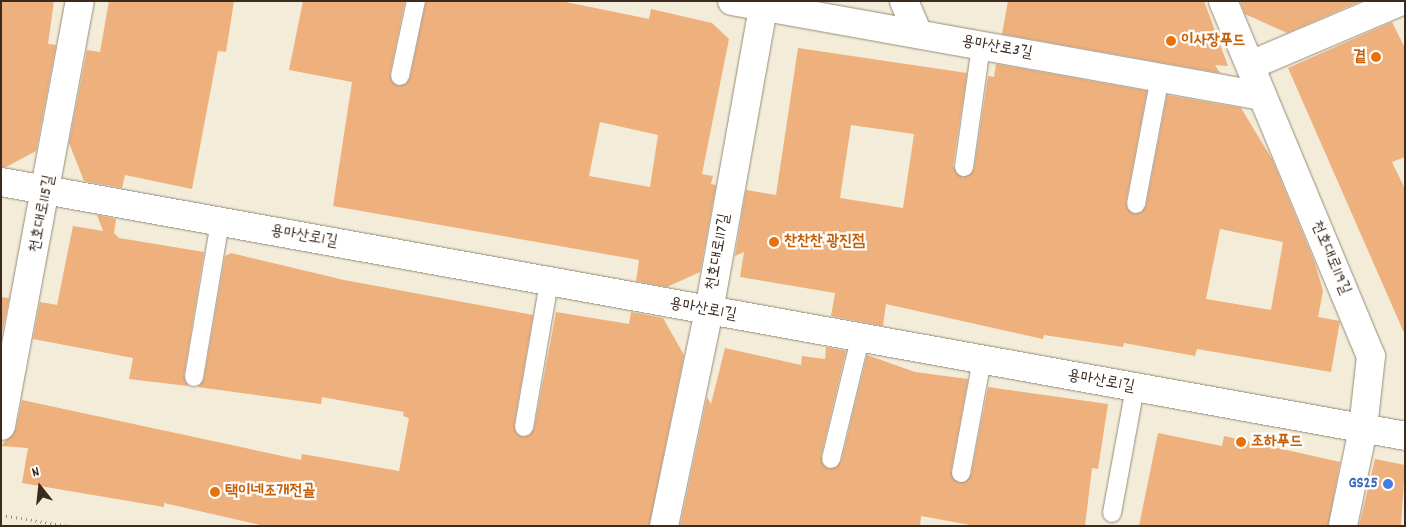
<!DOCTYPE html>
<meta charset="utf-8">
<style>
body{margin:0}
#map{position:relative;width:1406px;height:527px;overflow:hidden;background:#f3ecd8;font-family:Dekko,"Poor Story",sans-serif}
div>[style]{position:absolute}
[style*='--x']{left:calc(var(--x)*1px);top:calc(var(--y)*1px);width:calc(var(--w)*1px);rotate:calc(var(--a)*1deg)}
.building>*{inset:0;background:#eeb07d}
.path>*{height:3px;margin-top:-1.5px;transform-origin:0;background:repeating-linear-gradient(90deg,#978b7b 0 1px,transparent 0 5px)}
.roads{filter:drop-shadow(0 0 1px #978b7b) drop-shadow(0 0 1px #978b7b)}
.lane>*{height:18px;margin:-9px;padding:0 9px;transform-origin:9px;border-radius:9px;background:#fff}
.street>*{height:28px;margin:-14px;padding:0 14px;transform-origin:14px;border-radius:14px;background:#fff}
.dots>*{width:14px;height:14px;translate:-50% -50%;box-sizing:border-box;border:2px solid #fff;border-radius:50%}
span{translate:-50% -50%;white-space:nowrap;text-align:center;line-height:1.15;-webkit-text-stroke:4.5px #fff;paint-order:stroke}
.food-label{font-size:16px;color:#c56008;font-weight:700}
.left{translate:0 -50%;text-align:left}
.right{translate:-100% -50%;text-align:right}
.street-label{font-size:16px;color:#3b2a1e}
.shop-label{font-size:16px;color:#366cbe;font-weight:700}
.frame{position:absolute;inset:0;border:2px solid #3b2a1e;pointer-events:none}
.north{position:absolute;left:15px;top:462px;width:50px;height:50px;-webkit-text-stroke:4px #fff;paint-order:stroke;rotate:344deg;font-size:14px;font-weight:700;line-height:20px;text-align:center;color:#3b2a1e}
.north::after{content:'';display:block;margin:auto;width:18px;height:22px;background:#3b2a1e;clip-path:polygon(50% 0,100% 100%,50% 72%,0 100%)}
</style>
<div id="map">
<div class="building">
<div style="clip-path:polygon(1px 1px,54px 1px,48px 44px,56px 45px,36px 151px,6px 167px,1px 167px)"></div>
<div style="clip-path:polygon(109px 1px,234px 1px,226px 52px,218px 51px,192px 189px,125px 175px,122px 188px,84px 181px,69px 143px,87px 50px,100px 52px)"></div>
<div style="clip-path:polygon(evenodd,303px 1px,405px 1px,390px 74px,398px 86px,410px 78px,426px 1px,561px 1px,649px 19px,651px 9px,712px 23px,729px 39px,702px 174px,713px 176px,711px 184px,716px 185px,700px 272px,667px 287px,636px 281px,639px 260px,333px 206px,352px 82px,289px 70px,303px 1px,600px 122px,658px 135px,650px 187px,589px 176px,600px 122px)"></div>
<div style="clip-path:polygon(1008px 1px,1204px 1px,1228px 66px,1215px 65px,1220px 73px,1002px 34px)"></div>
<div style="clip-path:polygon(1240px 1px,1361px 1px,1287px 33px,1245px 14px)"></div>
<div style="clip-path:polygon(1392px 22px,1405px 48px,1405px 157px,1392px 162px,1405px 189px,1405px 335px,1288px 68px)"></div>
<div style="clip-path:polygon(evenodd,798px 48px,967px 73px,953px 166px,963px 178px,974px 169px,988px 76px,994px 77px,996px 64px,1147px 91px,1126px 202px,1135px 214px,1146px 206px,1167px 95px,1241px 108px,1272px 159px,1315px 263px,1323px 291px,1318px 317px,1340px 321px,1331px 372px,1197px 349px,1195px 356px,1124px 343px,1123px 347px,1044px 335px,1043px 339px,886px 304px,883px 326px,831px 316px,835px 293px,740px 277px,744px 252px,735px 256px,746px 190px,776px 195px,798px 48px,851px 125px,914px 134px,903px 208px,840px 198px,851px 125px,798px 48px,1220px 229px,1283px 242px,1271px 310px,1206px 299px,1220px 229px)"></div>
<div style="clip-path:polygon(97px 215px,116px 219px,114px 233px,119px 238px,204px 252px,184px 375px,188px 386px,129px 379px,133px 358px,33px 339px,40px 302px,57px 305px,73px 226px,103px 231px)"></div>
<div style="clip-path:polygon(231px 253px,344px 280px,533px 315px,514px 425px,523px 437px,534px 429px,556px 312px,629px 324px,631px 312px,663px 318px,684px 355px,649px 526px,265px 526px,164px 503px,164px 507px,22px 483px,28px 448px,1px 446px,16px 429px,22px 400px,301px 460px,302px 454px,399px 471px,409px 418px,403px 416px,404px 412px,322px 397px,321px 404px,198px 387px,204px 379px,225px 256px)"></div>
<div style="clip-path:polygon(1px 297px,9px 298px,2px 333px,1px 333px)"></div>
<div style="clip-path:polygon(826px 347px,846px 351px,821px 456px,829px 469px,841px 462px,867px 355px,915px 372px,968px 379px,951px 471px,959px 483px,971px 475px,988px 387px,1108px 404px,1098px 469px,1092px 468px,1085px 526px,976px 526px,921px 516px,920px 526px,680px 526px,707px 397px,711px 404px,725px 348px,801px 365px,802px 356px,825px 359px)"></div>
<div style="clip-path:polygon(1158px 433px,1222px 446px,1224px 436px,1340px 462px,1328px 526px,1139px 526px)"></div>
<div style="clip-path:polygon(1375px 459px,1405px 465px,1401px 526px,1359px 526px)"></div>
</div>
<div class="path">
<div style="--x:1;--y:515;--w:69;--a:9.2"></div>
</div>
<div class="roads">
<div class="lane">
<div style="--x:400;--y:76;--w:77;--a:-78"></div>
<div style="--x:964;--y:167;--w:122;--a:-82"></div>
<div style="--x:1136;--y:204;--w:129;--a:-79.3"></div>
<div style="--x:194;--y:377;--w:157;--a:-80.5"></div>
<div style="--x:524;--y:427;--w:147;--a:-80.2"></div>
<div style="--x:831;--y:459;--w:123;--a:-76.4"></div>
<div style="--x:961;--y:473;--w:115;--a:-79.5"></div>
<div style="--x:1112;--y:513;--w:127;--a:-79.6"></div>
</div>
<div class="street">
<div style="--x:732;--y:1;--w:538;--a:10.16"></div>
<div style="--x:904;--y:1;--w:36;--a:67"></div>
<div style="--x:1223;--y:1;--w:385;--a:67.4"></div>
<div style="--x:1371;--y:356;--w:73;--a:96.3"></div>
<div style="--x:1363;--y:429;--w:99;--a:101.7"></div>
<div style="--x:1251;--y:65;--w:164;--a:-23"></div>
<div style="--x:1;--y:182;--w:1427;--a:10.25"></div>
<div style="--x:1;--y:426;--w:432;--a:-79.5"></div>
<div style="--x:664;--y:526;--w:220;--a:-78.2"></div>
<div style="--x:709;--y:311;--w:309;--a:-79.9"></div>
</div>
</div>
<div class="dots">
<div style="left:1171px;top:41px;background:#e8710a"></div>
<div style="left:1376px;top:57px;background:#e8710a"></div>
<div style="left:774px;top:242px;background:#e8710a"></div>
<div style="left:1241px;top:442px;background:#e8710a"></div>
<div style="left:1388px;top:484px;background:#3f7fe0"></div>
<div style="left:215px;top:492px;background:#e8710a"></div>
</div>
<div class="food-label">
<span class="left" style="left:1181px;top:41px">이사장푸드</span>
<span class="right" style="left:1366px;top:57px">곁</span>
<span class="left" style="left:784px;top:242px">찬찬찬 광진점</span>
<span class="left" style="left:1251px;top:442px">조하푸드</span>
<span class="left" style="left:225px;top:492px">택이네조개전골</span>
</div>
<div class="street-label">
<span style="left:997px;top:48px;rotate:10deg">용마산로3길</span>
<span style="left:43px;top:214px;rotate:-79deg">천호대로115길</span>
<span style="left:304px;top:237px;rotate:10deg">용마산로1길</span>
<span style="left:719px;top:252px;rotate:-80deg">천호대로117길</span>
<span style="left:1330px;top:258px;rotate:67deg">천호대로119길</span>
<span style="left:703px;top:310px;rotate:10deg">용마산로1길</span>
<span style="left:1101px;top:382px;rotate:10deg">용마산로1길</span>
</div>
<div class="shop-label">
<span class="right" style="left:1378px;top:484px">GS25</span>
</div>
<div class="frame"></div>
<div class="north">N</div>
</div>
